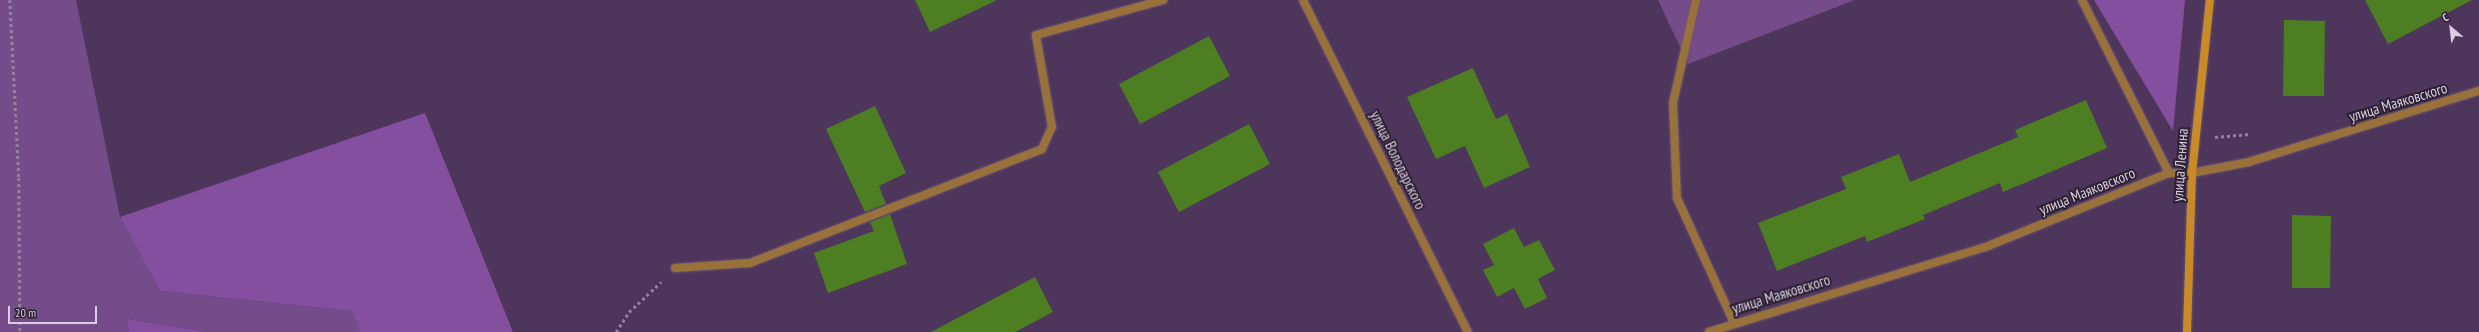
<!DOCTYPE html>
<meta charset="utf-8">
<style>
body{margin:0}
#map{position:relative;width:2479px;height:332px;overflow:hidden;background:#4e355b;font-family:"PT Sans Narrow",sans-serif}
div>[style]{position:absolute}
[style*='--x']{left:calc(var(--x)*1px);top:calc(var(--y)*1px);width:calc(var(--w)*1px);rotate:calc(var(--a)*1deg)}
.green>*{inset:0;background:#754c8a}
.forest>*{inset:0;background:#854fa0}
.building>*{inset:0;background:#4d7e21}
.path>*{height:2.5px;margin-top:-1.25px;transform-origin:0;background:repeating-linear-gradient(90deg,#95819f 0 3px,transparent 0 6px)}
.roads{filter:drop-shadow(0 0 1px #6a5376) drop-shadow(0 0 1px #6a5376)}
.lane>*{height:8px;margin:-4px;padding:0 4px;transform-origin:4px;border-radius:4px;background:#99713b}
.street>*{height:8px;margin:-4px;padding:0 4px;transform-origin:4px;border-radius:4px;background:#99713b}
.secondary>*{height:8px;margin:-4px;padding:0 4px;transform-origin:4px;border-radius:4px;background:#c98b28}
span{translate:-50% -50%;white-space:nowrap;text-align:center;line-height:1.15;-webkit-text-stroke:4px #2d2233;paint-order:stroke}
.street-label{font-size:15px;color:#dbcde3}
.north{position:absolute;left:2431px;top:8px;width:40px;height:40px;-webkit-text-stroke:3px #2d2233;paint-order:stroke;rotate:332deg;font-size:11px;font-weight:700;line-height:16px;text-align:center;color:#dbcde3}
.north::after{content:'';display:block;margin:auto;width:14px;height:18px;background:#dbcde3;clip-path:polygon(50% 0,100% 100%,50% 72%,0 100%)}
.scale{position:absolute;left:8px;top:306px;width:89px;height:18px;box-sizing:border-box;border:2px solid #dbcde3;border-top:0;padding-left:5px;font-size:12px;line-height:14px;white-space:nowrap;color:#dbcde3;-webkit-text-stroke:3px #2d2233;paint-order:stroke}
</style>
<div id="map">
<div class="green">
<div style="clip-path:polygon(0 0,76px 0,120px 217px,160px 291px,352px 311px,360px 332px,208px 332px,128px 319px,129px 332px,0 332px)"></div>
<div style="clip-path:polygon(1658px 0,1855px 0,1688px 64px)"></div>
</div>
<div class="forest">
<div style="clip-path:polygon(2094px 0,2185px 0,2173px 131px)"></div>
<div style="clip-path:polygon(425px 113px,513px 332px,360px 332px,352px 311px,160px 291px,120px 217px)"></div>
<div style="clip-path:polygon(127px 319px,208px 332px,129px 332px)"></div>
</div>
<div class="building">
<div style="clip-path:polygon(915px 0,997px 0,930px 32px)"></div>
<div style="clip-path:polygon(2365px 0,2472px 0,2388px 44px)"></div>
<div style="clip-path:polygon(2284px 20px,2325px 21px,2324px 96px,2283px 96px)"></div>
<div style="clip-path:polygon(1209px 36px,1230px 76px,1140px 124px,1119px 84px)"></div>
<div style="clip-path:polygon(1473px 68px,1496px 119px,1507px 114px,1530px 167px,1484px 188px,1465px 146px,1436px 159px,1407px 97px)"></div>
<div style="clip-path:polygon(2086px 100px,2107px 148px,2003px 192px,2000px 183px,1923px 215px,1925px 219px,1867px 242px,1865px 236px,1777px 271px,1758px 223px,1846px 189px,1841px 177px,1899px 154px,1910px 182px,2018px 137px,2015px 130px)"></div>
<div style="clip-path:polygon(875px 106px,906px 173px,879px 186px,886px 204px,865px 212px,826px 129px)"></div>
<div style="clip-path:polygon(1249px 124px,1270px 164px,1179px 212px,1158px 172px)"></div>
<div style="clip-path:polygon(890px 214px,907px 264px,828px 293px,814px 253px,874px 231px,870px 222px)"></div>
<div style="clip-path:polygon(2292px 215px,2331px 216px,2330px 288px,2292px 288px)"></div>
<div style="clip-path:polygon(1514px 228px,1524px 247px,1539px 240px,1555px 270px,1538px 279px,1547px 298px,1525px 309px,1514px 288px,1497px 297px,1483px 270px,1494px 265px,1483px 244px)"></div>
<div style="clip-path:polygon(1035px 277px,1053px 312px,1015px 332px,931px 332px)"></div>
</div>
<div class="path">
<div style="--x:10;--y:0;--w:178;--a:87.1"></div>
<div style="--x:19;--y:178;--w:154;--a:89.6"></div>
<div style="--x:2215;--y:137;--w:35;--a:-5"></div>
<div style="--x:616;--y:332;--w:24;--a:-57"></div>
<div style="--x:629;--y:312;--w:44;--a:-43.2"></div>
</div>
<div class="roads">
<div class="lane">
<div style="--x:1696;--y:0;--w:106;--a:102.6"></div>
<div style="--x:1673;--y:103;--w:95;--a:87.6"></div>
<div style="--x:1677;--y:198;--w:137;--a:65.5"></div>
<div style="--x:2082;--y:0;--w:194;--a:63.3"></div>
</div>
<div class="street">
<div style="--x:1303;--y:0;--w:371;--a:63.6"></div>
<div style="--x:675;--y:268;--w:75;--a:-3.8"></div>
<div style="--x:750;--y:263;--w:313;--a:-21.3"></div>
<div style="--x:1042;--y:149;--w:24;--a:-66"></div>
<div style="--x:1052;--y:127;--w:93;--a:-99.9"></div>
<div style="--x:1036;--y:35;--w:132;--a:-15.4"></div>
<div style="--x:1709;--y:332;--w:292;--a:-17.1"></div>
<div style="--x:1988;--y:246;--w:195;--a:-22"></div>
<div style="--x:2169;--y:173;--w:23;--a:0"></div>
<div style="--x:2192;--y:173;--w:58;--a:-10.9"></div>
<div style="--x:2249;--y:162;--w:241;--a:-17.2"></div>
</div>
<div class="secondary">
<div style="--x:2187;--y:332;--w:159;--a:-88.2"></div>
<div style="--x:2192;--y:173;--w:174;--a:-84.1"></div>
</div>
</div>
<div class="street-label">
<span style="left:2398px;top:102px;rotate:-17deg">улица Маяковского</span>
<span style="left:1398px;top:160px;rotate:64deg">улица Володарского</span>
<span style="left:2180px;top:165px;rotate:-86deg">улица Ленина</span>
<span style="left:2087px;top:191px;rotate:-22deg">улица Маяковского</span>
<span style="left:1781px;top:294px;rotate:-17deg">улица Маяковского</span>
</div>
<div class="north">С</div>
<div class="scale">20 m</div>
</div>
